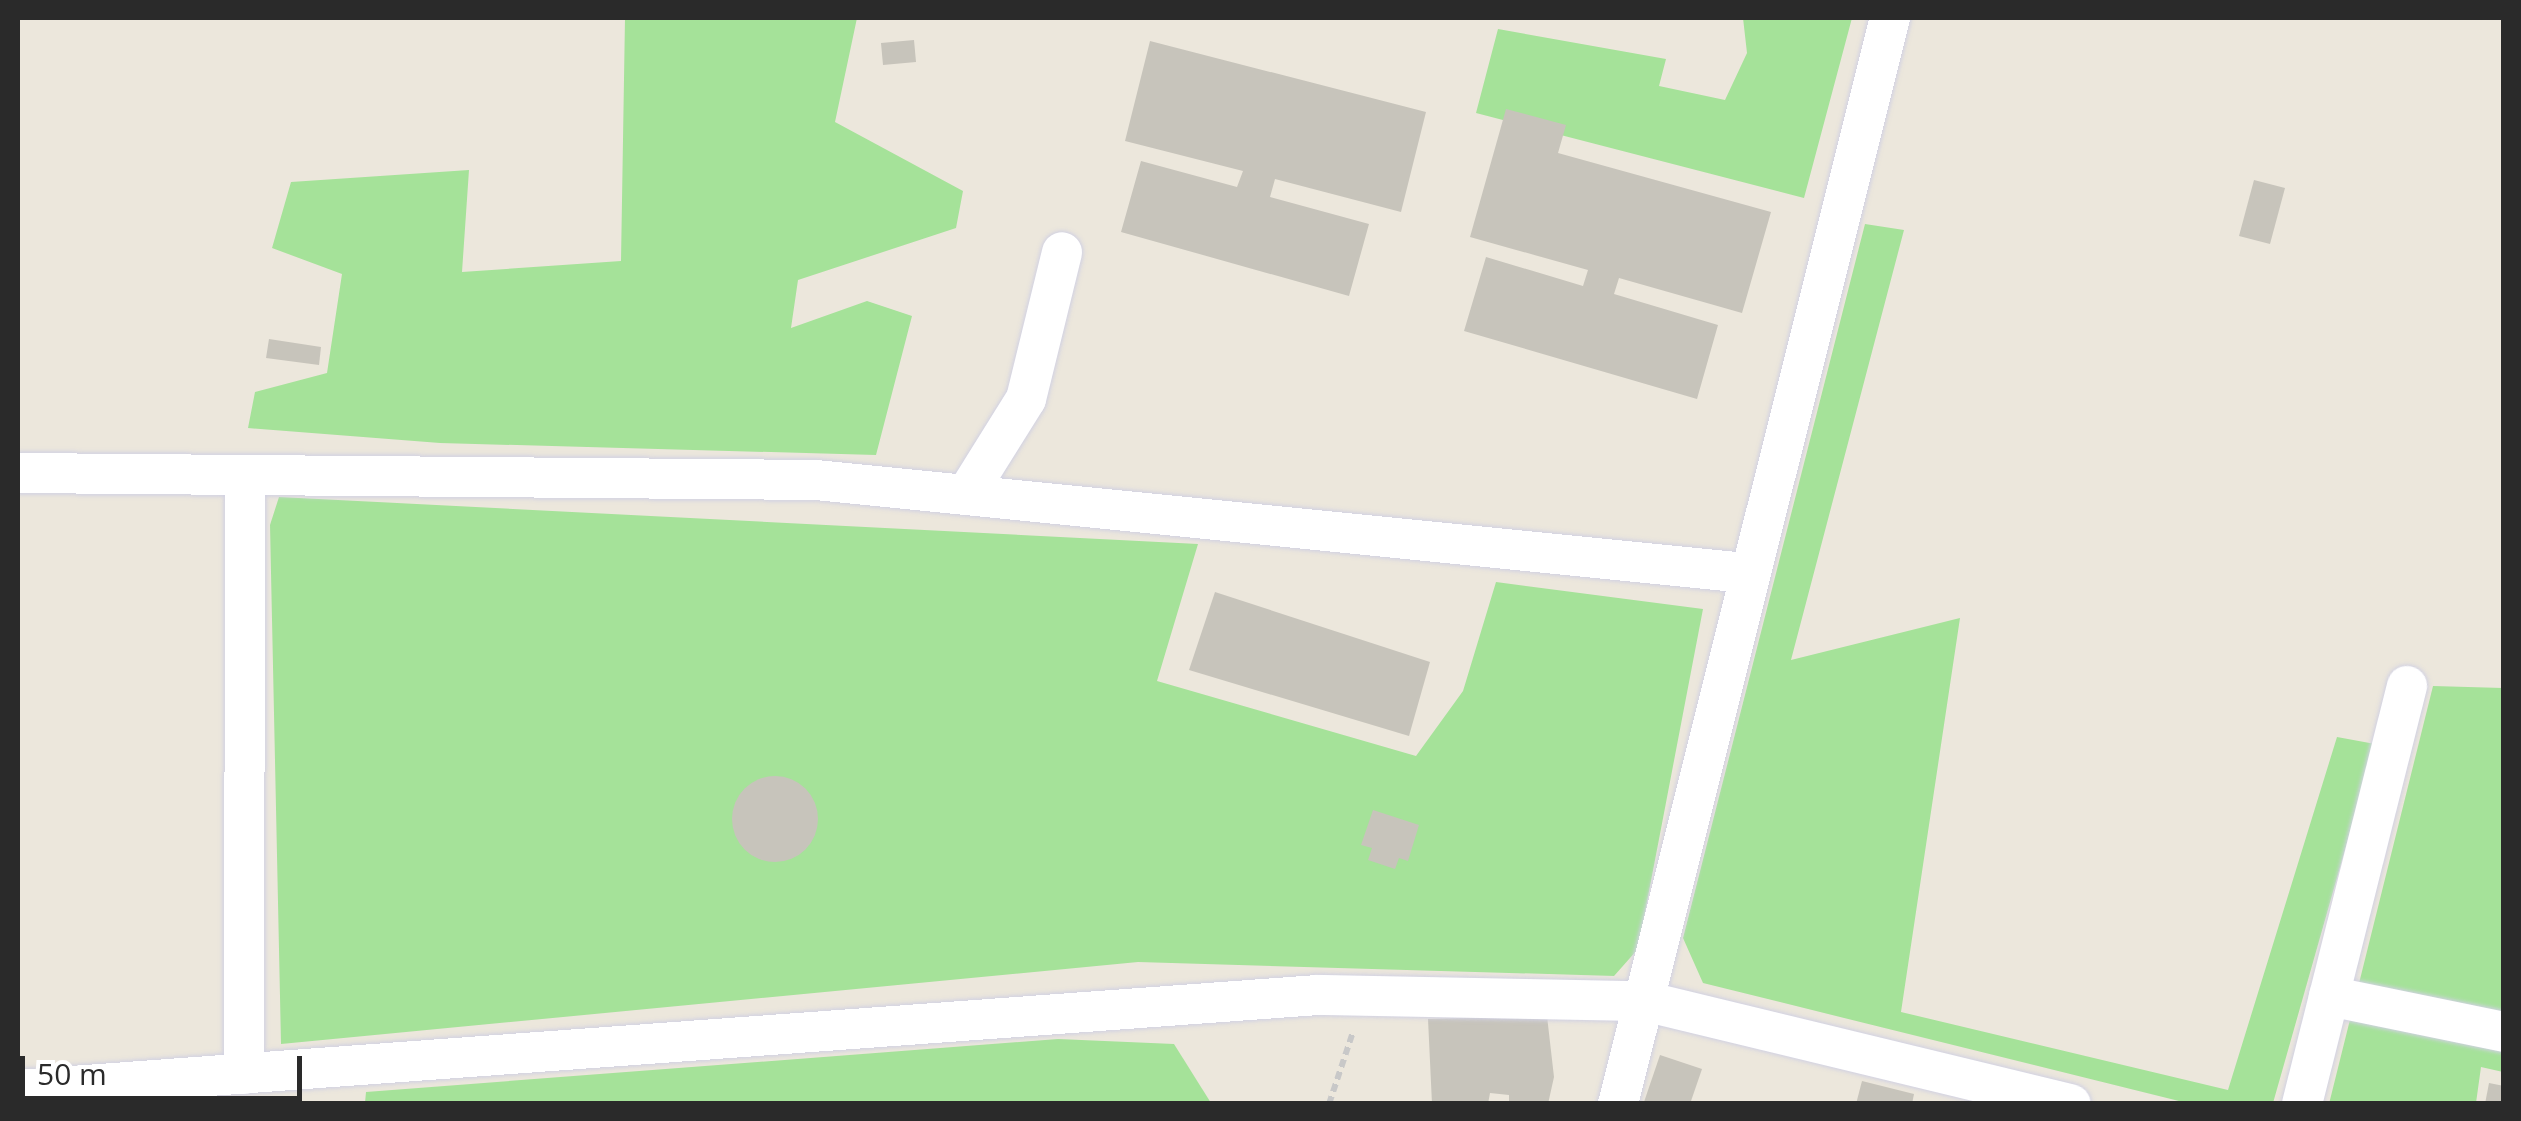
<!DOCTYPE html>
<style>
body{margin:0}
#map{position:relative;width:2521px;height:1121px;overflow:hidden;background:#ece7dc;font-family:"Open Sans",sans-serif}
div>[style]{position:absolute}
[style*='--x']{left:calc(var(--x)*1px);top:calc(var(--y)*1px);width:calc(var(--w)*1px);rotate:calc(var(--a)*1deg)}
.green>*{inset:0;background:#a5e299}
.building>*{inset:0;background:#c7c4bb}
.round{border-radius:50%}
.path>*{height:6px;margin-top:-3px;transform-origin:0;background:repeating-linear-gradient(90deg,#c8c8c8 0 8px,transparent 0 13px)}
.roads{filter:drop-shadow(0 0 2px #d1d1e2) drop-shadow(0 0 2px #d1d1e2)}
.minor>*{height:40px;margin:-20px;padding:0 20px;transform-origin:20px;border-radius:20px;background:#fff}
span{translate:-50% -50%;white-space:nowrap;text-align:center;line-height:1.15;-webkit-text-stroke:9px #fff;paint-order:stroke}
.frame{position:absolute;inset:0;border:20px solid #2a2a2a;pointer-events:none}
.scale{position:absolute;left:20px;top:1056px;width:282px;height:45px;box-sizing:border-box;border:5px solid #2a2a2a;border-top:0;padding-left:12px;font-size:30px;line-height:35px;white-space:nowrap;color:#2a2a2a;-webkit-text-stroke:8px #fff;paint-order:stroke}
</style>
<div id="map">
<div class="green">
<div style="clip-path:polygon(625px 18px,857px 18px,835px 122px,963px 191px,956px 228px,798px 280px,791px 328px,867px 301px,912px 316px,876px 455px,440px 443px,248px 428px,255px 392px,327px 373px,342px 274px,272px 248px,291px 182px,469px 170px,462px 272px,621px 261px)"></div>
<div style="clip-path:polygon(1743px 18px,1852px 18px,1804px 198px,1476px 113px,1498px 29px,1666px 59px,1659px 86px,1725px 100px,1747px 53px)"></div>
<div style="clip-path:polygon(1865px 224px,1904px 230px,1791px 660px,1960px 618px,1901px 1012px,2228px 1090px,2337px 737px,2375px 744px,2273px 1103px,2187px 1103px,1703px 983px,1683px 938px)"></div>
<div style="clip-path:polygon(279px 497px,1198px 544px,1157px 681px,1416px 756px,1463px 691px,1496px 582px,1703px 609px,1638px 949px,1614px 976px,1138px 962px,281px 1044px,270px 525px)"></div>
<div style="clip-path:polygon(2433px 686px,2503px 688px,2503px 1072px,2481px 1067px,2476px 1103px,2329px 1104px)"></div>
<div style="clip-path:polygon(1058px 1039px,1174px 1044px,1211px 1103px,365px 1103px,366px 1092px)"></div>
</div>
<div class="building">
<div style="clip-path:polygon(914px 40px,916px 62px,883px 65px,881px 43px)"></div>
<div style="clip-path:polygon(1150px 41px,1426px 112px,1401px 212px,1275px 179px,1270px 197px,1369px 224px,1349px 296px,1121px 232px,1141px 161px,1237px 187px,1243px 171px,1125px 141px)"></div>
<div style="clip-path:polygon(1506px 109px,1566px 125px,1558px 153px,1771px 212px,1742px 313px,1619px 278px,1614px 294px,1718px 325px,1697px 399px,1464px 331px,1486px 257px,1583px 286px,1588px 270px,1470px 237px)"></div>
<div style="clip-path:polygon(2254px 180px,2285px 188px,2270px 244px,2239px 236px)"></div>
<div style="clip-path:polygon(269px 339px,321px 347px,319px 365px,266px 358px)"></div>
<div style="clip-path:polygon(1215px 592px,1430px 662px,1409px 736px,1189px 670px)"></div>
<div class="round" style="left:732px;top:776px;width:86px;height:86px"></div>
<div style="clip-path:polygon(1373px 810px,1419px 825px,1408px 861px,1399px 858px,1395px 869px,1368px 860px,1372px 848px,1361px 845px)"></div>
<div style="clip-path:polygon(1547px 1016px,1554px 1077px,1548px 1104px,1509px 1104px,1509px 1095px,1490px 1093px,1488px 1104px,1432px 1104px,1428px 1019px)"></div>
<div style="clip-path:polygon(1660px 1055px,1702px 1069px,1690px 1104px,1644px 1102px)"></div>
<div style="clip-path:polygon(1862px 1081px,1914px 1094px,1912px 1104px,1856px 1104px)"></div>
<div style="clip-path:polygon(2489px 1083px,2504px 1086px,2504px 1104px,2485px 1104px)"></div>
</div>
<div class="path">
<div style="--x:1329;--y:1104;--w:76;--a:-71.6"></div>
</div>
<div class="roads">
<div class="minor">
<div style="--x:18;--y:473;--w:798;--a:0.5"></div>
<div style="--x:816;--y:480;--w:935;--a:5.71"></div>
<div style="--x:966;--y:495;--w:113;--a:-58"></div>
<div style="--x:1026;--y:399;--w:151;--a:-76.2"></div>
<div style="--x:2329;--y:996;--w:179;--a:11.6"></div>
<div style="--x:244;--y:1074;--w:599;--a:-89.9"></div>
<div style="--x:18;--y:1090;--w:1304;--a:-4.18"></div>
<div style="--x:1319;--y:995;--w:325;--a:1.1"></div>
<div style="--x:1644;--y:1001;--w:439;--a:13.6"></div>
<div style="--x:1618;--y:1104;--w:1120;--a:-75.94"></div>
<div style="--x:2302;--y:1104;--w:431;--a:-75.9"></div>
</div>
</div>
<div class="frame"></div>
<div class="scale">50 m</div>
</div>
